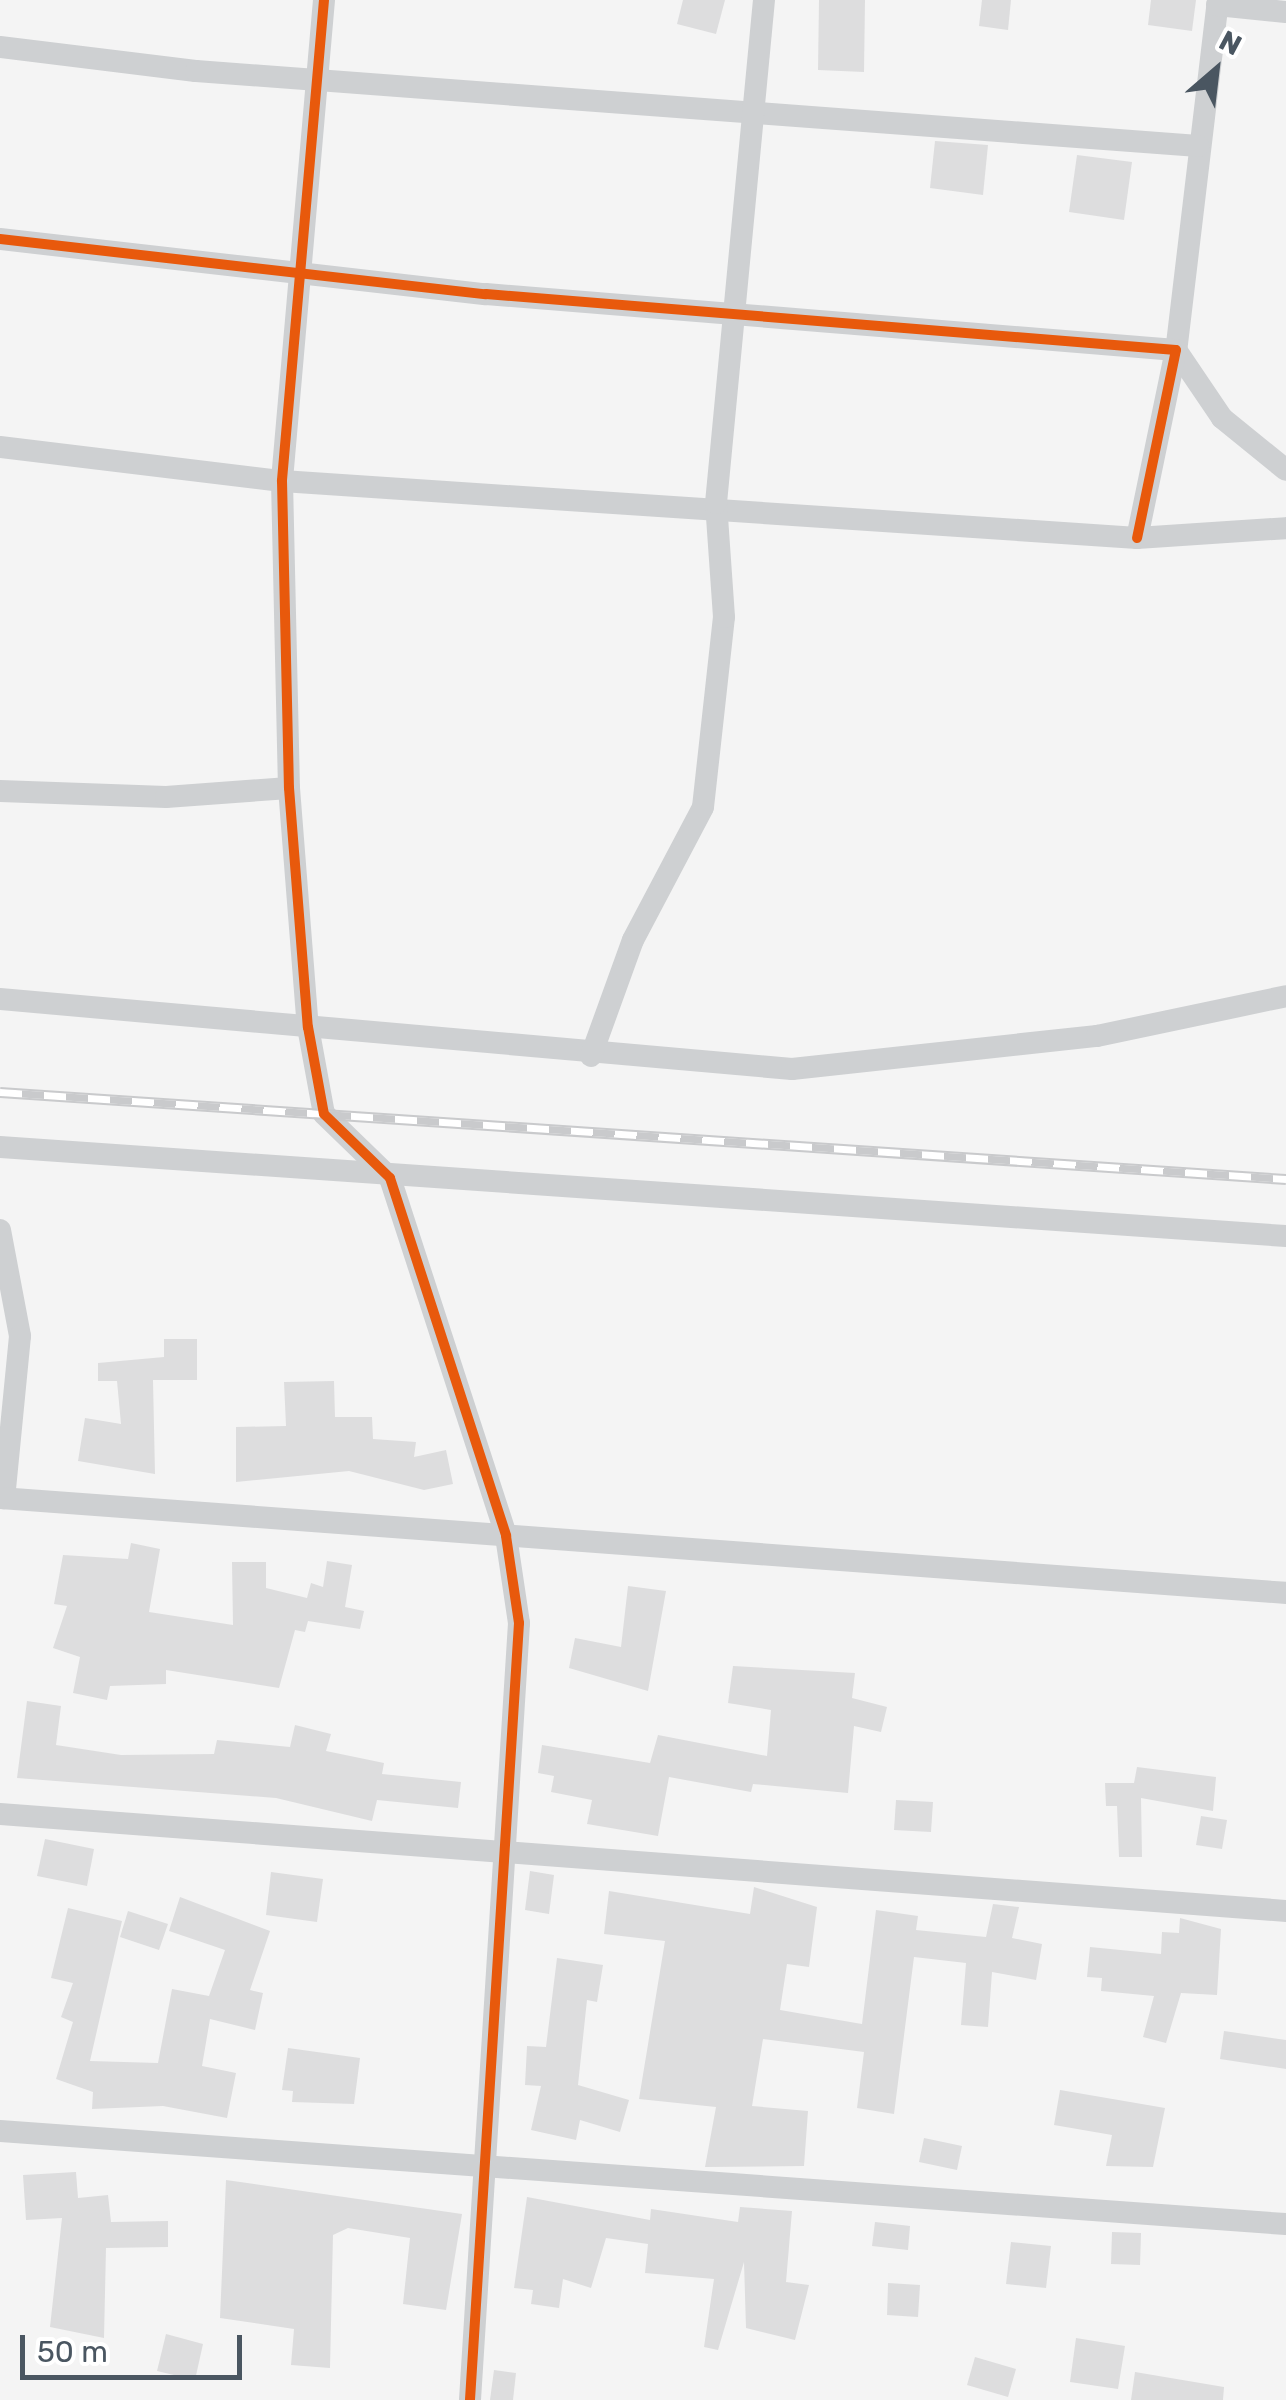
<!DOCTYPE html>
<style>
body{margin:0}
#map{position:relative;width:1286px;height:2400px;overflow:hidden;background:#f4f4f4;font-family:Rubik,sans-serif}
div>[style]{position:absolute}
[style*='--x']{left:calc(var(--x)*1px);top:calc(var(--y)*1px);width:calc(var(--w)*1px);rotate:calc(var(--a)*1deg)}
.building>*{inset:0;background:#ddddde}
.street>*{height:22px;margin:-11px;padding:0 11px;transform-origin:11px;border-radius:11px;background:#ced0d2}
.rail>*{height:11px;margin-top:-5.5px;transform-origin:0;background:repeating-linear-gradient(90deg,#fff 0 22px,#c9cacc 0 44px);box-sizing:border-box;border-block:2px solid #c9cacc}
.cycleway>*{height:10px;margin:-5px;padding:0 5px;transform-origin:5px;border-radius:5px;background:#e8590c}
span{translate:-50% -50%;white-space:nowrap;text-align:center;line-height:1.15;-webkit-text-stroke:8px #fff;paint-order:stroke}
.north{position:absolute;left:1166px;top:20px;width:100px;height:100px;-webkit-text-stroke:8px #fff;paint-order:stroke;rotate:28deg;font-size:28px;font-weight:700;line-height:40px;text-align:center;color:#4a5661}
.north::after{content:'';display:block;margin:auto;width:35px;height:45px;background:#4a5661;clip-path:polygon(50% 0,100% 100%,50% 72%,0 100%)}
.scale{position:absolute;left:20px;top:2335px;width:222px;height:45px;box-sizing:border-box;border:5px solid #4a5661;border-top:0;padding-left:12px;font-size:30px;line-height:35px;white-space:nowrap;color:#4a5661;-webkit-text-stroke:8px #fff;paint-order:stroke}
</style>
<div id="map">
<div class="building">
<div style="clip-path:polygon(683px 0,725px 0,716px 34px,677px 24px)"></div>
<div style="clip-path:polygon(819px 0,865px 0,864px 72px,818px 70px)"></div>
<div style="clip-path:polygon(982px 0,1011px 0,1008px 30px,979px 26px)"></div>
<div style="clip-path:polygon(1151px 0,1196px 0,1192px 31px,1148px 25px)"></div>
<div style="clip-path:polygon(935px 141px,988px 145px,983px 195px,930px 188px)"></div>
<div style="clip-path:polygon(1077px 155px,1132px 162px,1124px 220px,1069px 212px)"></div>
<div style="clip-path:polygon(164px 1339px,197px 1339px,197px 1380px,153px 1380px,155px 1474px,78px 1461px,85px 1418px,121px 1424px,117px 1381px,98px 1381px,98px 1363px,164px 1357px)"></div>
<div style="clip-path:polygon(334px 1381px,335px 1417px,372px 1417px,373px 1439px,416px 1442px,414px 1457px,446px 1450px,453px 1484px,424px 1490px,349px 1471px,236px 1482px,236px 1427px,286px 1426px,284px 1382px)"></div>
<div style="clip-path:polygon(131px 1543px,160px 1549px,149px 1612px,233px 1625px,232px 1562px,266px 1562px,266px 1588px,307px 1598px,311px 1583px,323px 1587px,327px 1561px,352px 1565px,345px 1607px,364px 1611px,360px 1629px,308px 1621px,305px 1632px,295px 1630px,279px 1688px,166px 1670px,166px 1684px,110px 1686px,107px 1700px,73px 1693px,80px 1657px,53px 1648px,67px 1606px,54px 1604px,63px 1555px,128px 1559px)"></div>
<div style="clip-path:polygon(628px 1586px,666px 1591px,648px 1691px,569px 1668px,575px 1638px,621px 1647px)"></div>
<div style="clip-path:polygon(733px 1666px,855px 1673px,852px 1698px,887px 1707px,881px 1732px,854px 1726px,848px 1793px,753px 1784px,751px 1792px,669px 1777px,658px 1836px,587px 1824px,592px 1800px,551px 1792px,554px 1776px,538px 1773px,542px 1745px,650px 1763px,658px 1735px,767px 1756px,771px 1710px,728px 1703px)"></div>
<div style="clip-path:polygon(27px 1701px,61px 1706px,56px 1745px,121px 1755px,214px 1754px,217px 1740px,290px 1747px,295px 1725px,331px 1734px,326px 1751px,384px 1763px,382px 1774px,461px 1782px,458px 1808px,377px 1800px,372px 1821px,276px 1798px,17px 1778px)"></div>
<div style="clip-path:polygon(1137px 1767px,1216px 1777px,1213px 1811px,1141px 1798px,1142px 1857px,1119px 1857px,1117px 1806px,1106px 1806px,1105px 1783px,1134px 1783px)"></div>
<div style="clip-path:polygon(896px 1800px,933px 1802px,931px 1832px,894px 1830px)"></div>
<div style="clip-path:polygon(1201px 1816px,1227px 1820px,1222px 1849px,1196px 1845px)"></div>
<div style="clip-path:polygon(45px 1839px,94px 1849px,87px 1886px,37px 1876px)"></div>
<div style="clip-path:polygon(530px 1871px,554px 1875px,549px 1914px,525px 1910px)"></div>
<div style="clip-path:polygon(271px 1872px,323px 1879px,317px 1922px,266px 1915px)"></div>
<div style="clip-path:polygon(754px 1887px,817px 1907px,809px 1967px,787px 1964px,780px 2010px,862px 2024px,876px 1910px,918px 1916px,916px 1930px,986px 1937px,993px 1904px,1019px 1907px,1012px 1938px,1042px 1944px,1036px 1980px,992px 1972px,988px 2027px,961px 2025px,966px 1963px,914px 1957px,894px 2114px,857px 2108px,864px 2052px,763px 2039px,752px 2106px,808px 2111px,804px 2166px,705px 2167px,716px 2107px,639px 2099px,665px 1941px,604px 1934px,609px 1891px,750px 1914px)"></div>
<div style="clip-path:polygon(180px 1897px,270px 1931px,250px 1990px,263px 1993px,255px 2030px,210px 2019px,202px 2066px,236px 2073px,227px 2118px,163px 2106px,92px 2109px,93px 2092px,56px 2079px,73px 2022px,61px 2017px,73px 1983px,51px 1978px,68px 1908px,122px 1921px,90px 2061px,158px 2063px,172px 1989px,209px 1996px,225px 1950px,169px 1931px)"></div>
<div style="clip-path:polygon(128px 1911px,168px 1924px,159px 1950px,120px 1937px)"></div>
<div style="clip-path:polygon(1180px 1918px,1221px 1929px,1217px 1995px,1181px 1993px,1166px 2043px,1143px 2037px,1154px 1996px,1101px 1991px,1102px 1978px,1087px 1977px,1090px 1947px,1161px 1954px,1162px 1932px,1179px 1933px)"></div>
<div style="clip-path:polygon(557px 1958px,603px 1965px,597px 2002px,587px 2000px,578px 2085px,629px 2100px,620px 2132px,580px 2120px,576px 2140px,531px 2130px,541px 2086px,525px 2085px,527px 2046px,546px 2047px)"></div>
<div style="clip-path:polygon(1224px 2031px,1286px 2040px,1286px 2069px,1220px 2059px)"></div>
<div style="clip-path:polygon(288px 2048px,360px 2058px,354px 2104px,292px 2102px,293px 2091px,282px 2090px)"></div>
<div style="clip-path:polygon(1060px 2090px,1165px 2108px,1153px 2167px,1106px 2166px,1112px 2135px,1054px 2125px)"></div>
<div style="clip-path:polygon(924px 2138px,962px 2146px,957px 2170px,919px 2162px)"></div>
<div style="clip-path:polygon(76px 2172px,78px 2198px,108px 2195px,111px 2222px,168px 2221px,168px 2247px,106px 2248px,104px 2338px,50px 2327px,62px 2218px,26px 2220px,23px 2175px)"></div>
<div style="clip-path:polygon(226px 2180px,462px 2214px,446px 2310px,403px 2304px,410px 2238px,348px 2228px,333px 2235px,330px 2368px,291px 2365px,294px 2329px,220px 2318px)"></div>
<div style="clip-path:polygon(527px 2197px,650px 2220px,651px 2209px,738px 2222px,740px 2207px,792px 2211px,786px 2282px,809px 2285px,795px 2340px,746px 2328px,744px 2262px,718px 2350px,704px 2347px,714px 2279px,645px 2273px,648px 2244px,606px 2238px,591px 2288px,563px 2279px,559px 2308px,531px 2304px,533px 2290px,514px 2288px)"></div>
<div style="clip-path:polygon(875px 2222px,910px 2226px,908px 2250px,872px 2246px)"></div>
<div style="clip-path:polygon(1112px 2232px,1141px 2233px,1140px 2265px,1111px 2264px)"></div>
<div style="clip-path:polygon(1011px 2242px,1051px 2246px,1046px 2288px,1006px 2284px)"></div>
<div style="clip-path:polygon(888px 2283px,920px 2285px,918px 2317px,887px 2315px)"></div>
<div style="clip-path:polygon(166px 2334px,203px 2344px,195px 2380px,157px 2371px)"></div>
<div style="clip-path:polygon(1076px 2338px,1125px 2346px,1118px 2389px,1070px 2382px)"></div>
<div style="clip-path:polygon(975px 2357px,1016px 2369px,1008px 2397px,967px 2385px)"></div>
<div style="clip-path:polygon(494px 2370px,516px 2373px,513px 2400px,490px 2400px)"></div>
<div style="clip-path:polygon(1135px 2372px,1224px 2387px,1223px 2400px,1131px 2400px)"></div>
</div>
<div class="street">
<div style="--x:324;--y:0;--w:483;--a:95"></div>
<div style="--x:282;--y:481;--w:307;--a:88.7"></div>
<div style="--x:289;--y:788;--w:240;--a:85.5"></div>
<div style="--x:308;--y:1027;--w:88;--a:79.6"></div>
<div style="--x:324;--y:1114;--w:92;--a:44.1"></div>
<div style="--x:390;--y:1178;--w:376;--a:72"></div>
<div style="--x:506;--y:1536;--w:88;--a:81.5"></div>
<div style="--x:519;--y:1623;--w:779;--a:93.61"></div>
<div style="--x:1218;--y:0;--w:353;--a:96.8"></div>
<div style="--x:1176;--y:350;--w:82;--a:55.9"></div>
<div style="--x:1222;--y:418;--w:82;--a:39.1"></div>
<div style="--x:1217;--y:5;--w:69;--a:5.8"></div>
<div style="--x:0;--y:47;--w:197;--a:7"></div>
<div style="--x:196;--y:71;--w:1005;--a:4.28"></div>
<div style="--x:0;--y:239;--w:489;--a:6.5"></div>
<div style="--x:486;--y:294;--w:692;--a:4.64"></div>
<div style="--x:1176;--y:350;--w:192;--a:101.7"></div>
<div style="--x:0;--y:447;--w:284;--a:6.9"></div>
<div style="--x:282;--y:481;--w:857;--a:3.81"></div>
<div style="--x:1137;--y:538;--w:149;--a:-3.8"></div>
<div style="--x:0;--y:791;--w:166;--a:2.1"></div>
<div style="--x:166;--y:797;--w:123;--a:-4.2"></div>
<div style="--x:0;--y:999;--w:795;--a:5.05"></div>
<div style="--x:792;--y:1069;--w:307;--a:-6.2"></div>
<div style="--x:1097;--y:1036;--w:193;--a:-11.9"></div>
<div style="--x:591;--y:1056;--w:123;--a:-70.1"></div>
<div style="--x:633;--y:940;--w:150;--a:-62.2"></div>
<div style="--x:703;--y:807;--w:191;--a:-83.7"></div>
<div style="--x:724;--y:617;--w:114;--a:-94"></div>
<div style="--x:716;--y:503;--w:505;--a:-84.55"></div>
<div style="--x:0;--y:1147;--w:1289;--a:3.96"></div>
<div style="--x:0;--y:1230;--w:108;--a:79.3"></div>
<div style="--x:20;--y:1336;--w:163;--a:95.6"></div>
<div style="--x:0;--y:1498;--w:1290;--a:4.22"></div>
<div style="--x:0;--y:1814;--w:1290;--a:4.31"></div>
<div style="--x:0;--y:2131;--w:1289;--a:4.14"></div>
</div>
<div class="rail">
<div style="--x:0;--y:1092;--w:1289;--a:3.87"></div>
</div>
<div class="cycleway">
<div style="--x:324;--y:0;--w:483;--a:95"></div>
<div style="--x:282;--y:481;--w:307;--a:88.7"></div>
<div style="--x:289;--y:788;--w:240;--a:85.5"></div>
<div style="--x:308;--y:1027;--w:88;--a:79.6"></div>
<div style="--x:324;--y:1114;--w:92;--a:44.1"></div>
<div style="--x:390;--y:1178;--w:376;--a:72"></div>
<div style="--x:506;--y:1536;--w:88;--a:81.5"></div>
<div style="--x:519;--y:1623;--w:779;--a:93.61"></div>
<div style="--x:0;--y:239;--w:489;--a:6.5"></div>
<div style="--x:486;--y:294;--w:692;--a:4.64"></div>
<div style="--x:1176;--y:350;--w:192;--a:101.7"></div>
</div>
<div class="north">N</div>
<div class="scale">50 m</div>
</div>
